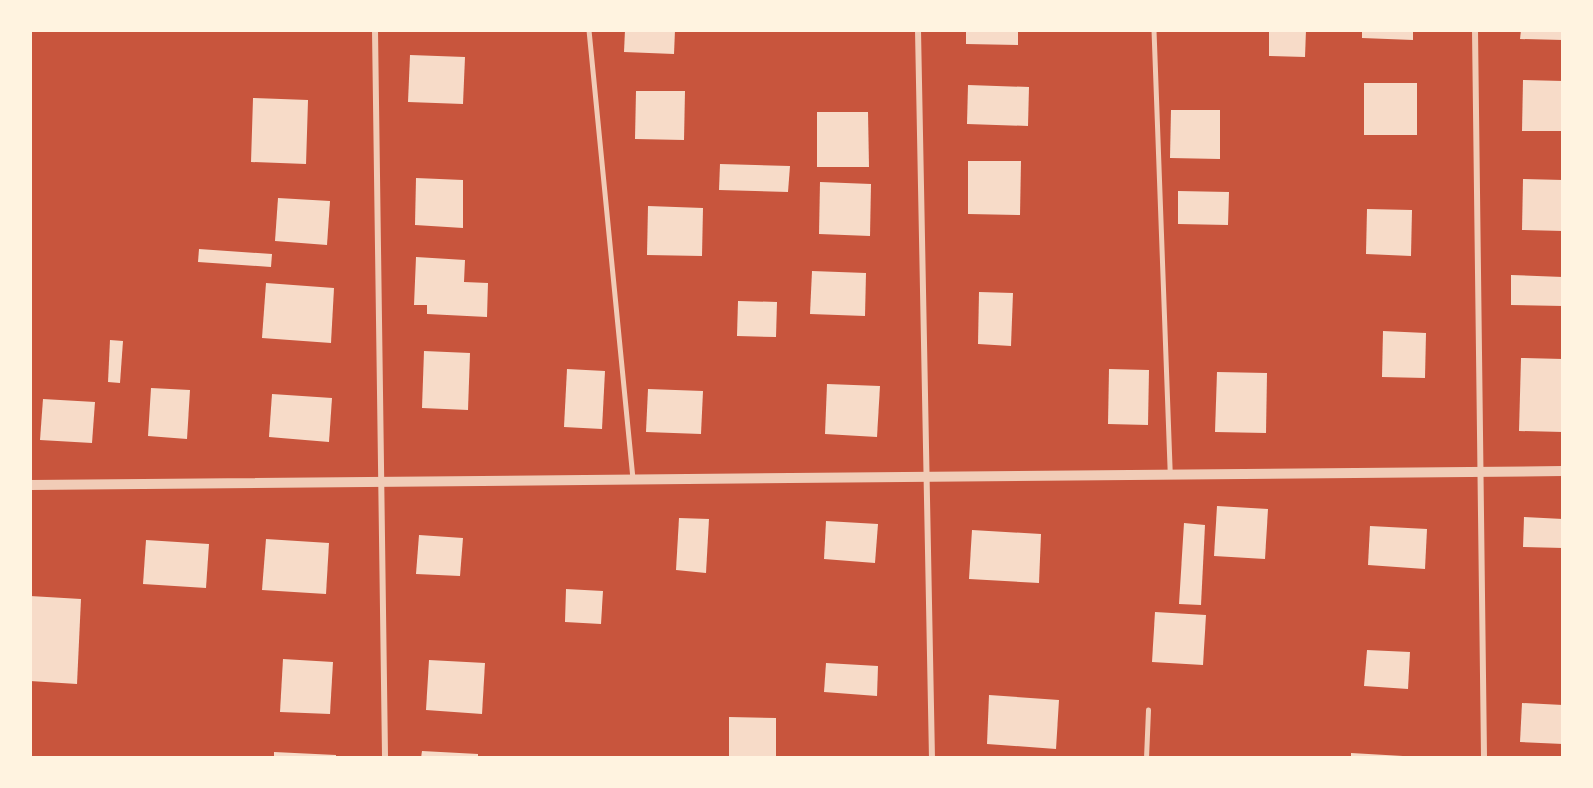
<!DOCTYPE html>
<style>
body{margin:0}
#map{position:relative;width:1593px;height:788px;overflow:hidden;background:#c8553d;font-family:"Fira Sans Condensed",sans-serif}
div>[style]{position:absolute}
[style*='--x']{left:calc(var(--x)*1px);top:calc(var(--y)*1px);width:calc(var(--w)*1px);rotate:calc(var(--a)*1deg)}
.building>*{inset:0;background:#f7dbc8}
.service>*{height:4.5px;margin:-2.25px;padding:0 2.25px;transform-origin:2.25px;border-radius:2.25px;background:#f1ccb7}
.minor>*{height:6px;margin:-3px;padding:0 3px;transform-origin:3px;border-radius:3px;background:#f1ccb7}
.tertiary>*{height:10px;margin:-5px;padding:0 5px;transform-origin:5px;border-radius:5px;background:#f1ccb7}
span{translate:-50% -50%;white-space:nowrap;text-align:center;line-height:1.15;-webkit-text-stroke:4.5px #fff3e0;paint-order:stroke}
.frame{position:absolute;inset:0;border:32px solid #fff3e0;pointer-events:none}
</style>
<div id="map">
<div class="building">
<div style="clip-path:polygon(625px 30px,675px 30px,674px 54px,624px 52px)"></div>
<div style="clip-path:polygon(966px 30px,1018px 30px,1018px 45px,966px 44px)"></div>
<div style="clip-path:polygon(1269px 30px,1306px 30px,1305px 57px,1269px 56px)"></div>
<div style="clip-path:polygon(1362px 30px,1413px 30px,1413px 40px,1362px 38px)"></div>
<div style="clip-path:polygon(1521px 30px,1563px 30px,1563px 40px,1520px 39px)"></div>
<div style="clip-path:polygon(410px 55px,465px 57px,463px 104px,408px 102px)"></div>
<div style="clip-path:polygon(1523px 80px,1563px 81px,1563px 131px,1522px 131px)"></div>
<div style="clip-path:polygon(1364px 83px,1417px 83px,1417px 135px,1364px 135px)"></div>
<div style="clip-path:polygon(968px 85px,1029px 87px,1028px 126px,967px 124px)"></div>
<div style="clip-path:polygon(636px 91px,685px 91px,684px 140px,635px 139px)"></div>
<div style="clip-path:polygon(253px 98px,308px 100px,306px 164px,251px 162px)"></div>
<div style="clip-path:polygon(1171px 110px,1220px 110px,1220px 159px,1170px 158px)"></div>
<div style="clip-path:polygon(817px 112px,868px 112px,869px 167px,817px 167px)"></div>
<div style="clip-path:polygon(968px 161px,1021px 161px,1020px 215px,968px 214px)"></div>
<div style="clip-path:polygon(720px 164px,790px 166px,788px 192px,719px 190px)"></div>
<div style="clip-path:polygon(416px 178px,463px 180px,463px 228px,415px 225px)"></div>
<div style="clip-path:polygon(1523px 179px,1563px 180px,1563px 231px,1522px 230px)"></div>
<div style="clip-path:polygon(820px 182px,871px 184px,870px 236px,819px 234px)"></div>
<div style="clip-path:polygon(1178px 191px,1229px 192px,1228px 225px,1178px 224px)"></div>
<div style="clip-path:polygon(278px 198px,330px 201px,327px 245px,275px 241px)"></div>
<div style="clip-path:polygon(648px 206px,703px 208px,702px 256px,647px 255px)"></div>
<div style="clip-path:polygon(1367px 209px,1412px 210px,1411px 256px,1366px 254px)"></div>
<div style="clip-path:polygon(199px 249px,272px 254px,271px 267px,198px 262px)"></div>
<div style="clip-path:polygon(416px 257px,465px 260px,464px 282px,488px 283px,487px 317px,427px 314px,427px 305px,414px 305px)"></div>
<div style="clip-path:polygon(812px 271px,866px 273px,865px 316px,810px 314px)"></div>
<div style="clip-path:polygon(1511px 275px,1563px 277px,1563px 306px,1511px 305px)"></div>
<div style="clip-path:polygon(266px 283px,334px 288px,331px 343px,262px 338px)"></div>
<div style="clip-path:polygon(979px 292px,1013px 293px,1011px 346px,978px 344px)"></div>
<div style="clip-path:polygon(738px 301px,777px 302px,776px 337px,737px 336px)"></div>
<div style="clip-path:polygon(1383px 331px,1426px 333px,1425px 378px,1382px 377px)"></div>
<div style="clip-path:polygon(110px 340px,123px 341px,120px 383px,108px 382px)"></div>
<div style="clip-path:polygon(424px 351px,470px 353px,468px 410px,422px 408px)"></div>
<div style="clip-path:polygon(1521px 358px,1563px 359px,1563px 432px,1519px 431px)"></div>
<div style="clip-path:polygon(567px 369px,605px 371px,602px 429px,564px 427px)"></div>
<div style="clip-path:polygon(1109px 369px,1149px 370px,1148px 425px,1108px 424px)"></div>
<div style="clip-path:polygon(1217px 372px,1267px 373px,1266px 433px,1215px 432px)"></div>
<div style="clip-path:polygon(827px 384px,880px 386px,877px 437px,825px 434px)"></div>
<div style="clip-path:polygon(151px 388px,190px 390px,187px 439px,148px 436px)"></div>
<div style="clip-path:polygon(648px 389px,703px 391px,701px 434px,646px 432px)"></div>
<div style="clip-path:polygon(272px 394px,332px 398px,329px 442px,269px 437px)"></div>
<div style="clip-path:polygon(43px 399px,95px 402px,92px 443px,40px 440px)"></div>
<div style="clip-path:polygon(1217px 506px,1268px 509px,1265px 559px,1214px 556px)"></div>
<div style="clip-path:polygon(1524px 517px,1563px 519px,1563px 548px,1523px 547px)"></div>
<div style="clip-path:polygon(679px 518px,709px 519px,706px 573px,676px 570px)"></div>
<div style="clip-path:polygon(826px 521px,878px 524px,875px 563px,824px 559px)"></div>
<div style="clip-path:polygon(1184px 523px,1205px 525px,1201px 605px,1179px 604px)"></div>
<div style="clip-path:polygon(1370px 526px,1427px 529px,1425px 569px,1368px 565px)"></div>
<div style="clip-path:polygon(972px 530px,1041px 534px,1039px 583px,969px 579px)"></div>
<div style="clip-path:polygon(419px 535px,463px 538px,460px 576px,416px 574px)"></div>
<div style="clip-path:polygon(266px 539px,329px 543px,326px 594px,262px 590px)"></div>
<div style="clip-path:polygon(146px 540px,209px 544px,206px 588px,143px 584px)"></div>
<div style="clip-path:polygon(566px 589px,603px 591px,601px 624px,565px 622px)"></div>
<div style="clip-path:polygon(30px 596px,81px 599px,77px 684px,30px 681px)"></div>
<div style="clip-path:polygon(1155px 612px,1206px 615px,1203px 665px,1152px 662px)"></div>
<div style="clip-path:polygon(1367px 650px,1410px 652px,1408px 689px,1364px 686px)"></div>
<div style="clip-path:polygon(283px 659px,333px 662px,330px 714px,280px 712px)"></div>
<div style="clip-path:polygon(429px 660px,485px 663px,482px 714px,426px 710px)"></div>
<div style="clip-path:polygon(826px 663px,878px 666px,877px 696px,824px 692px)"></div>
<div style="clip-path:polygon(989px 695px,1059px 700px,1056px 749px,987px 744px)"></div>
<div style="clip-path:polygon(1522px 703px,1563px 705px,1563px 744px,1520px 742px)"></div>
<div style="clip-path:polygon(729px 717px,776px 718px,776px 758px,729px 758px)"></div>
<div style="clip-path:polygon(422px 751px,478px 754px,478px 758px,421px 758px)"></div>
<div style="clip-path:polygon(274px 752px,336px 755px,336px 758px,274px 758px)"></div>
<div style="clip-path:polygon(1351px 753px,1403px 756px,1403px 758px,1351px 758px)"></div>
</div>
<div class="service">
<div style="--x:589;--y:30;--w:452;--a:84.4"></div>
<div style="--x:1154;--y:30;--w:445;--a:87.9"></div>
<div style="--x:1146;--y:758;--w:48;--a:-87.6"></div>
</div>
<div class="minor">
<div style="--x:375;--y:30;--w:728;--a:89.21"></div>
<div style="--x:918;--y:30;--w:728;--a:88.9"></div>
<div style="--x:1475;--y:30;--w:728;--a:89.29"></div>
</div>
<div class="tertiary">
<div style="--x:30;--y:485;--w:1533;--a:-0.52"></div>
</div>
<div class="frame"></div>
</div>
